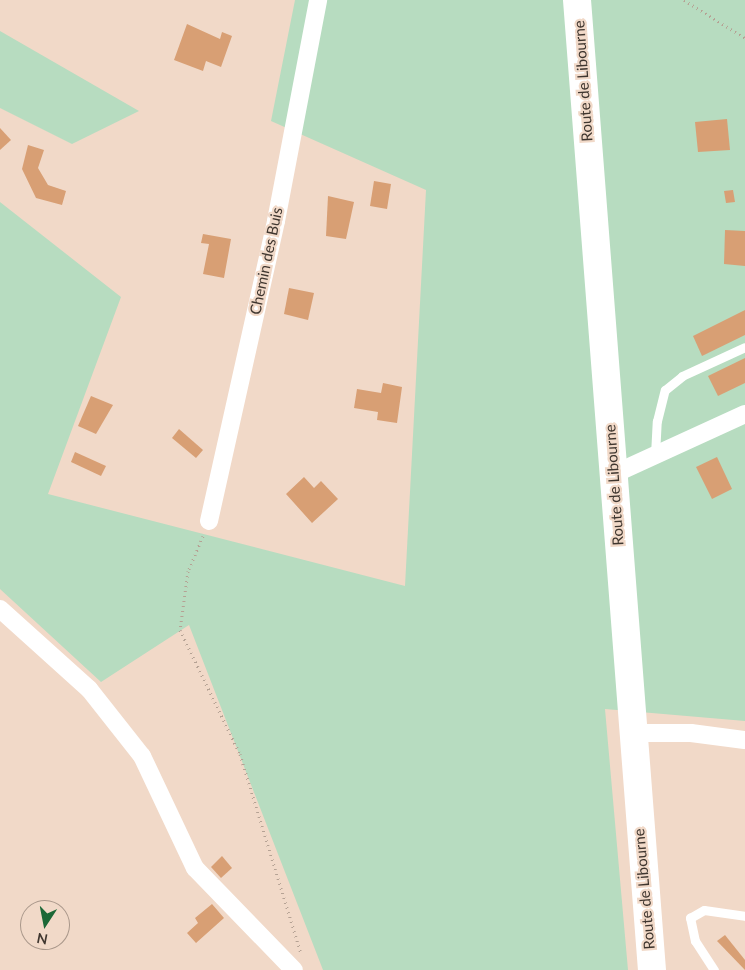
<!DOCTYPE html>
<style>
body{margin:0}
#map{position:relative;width:745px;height:970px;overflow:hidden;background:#f1d9c8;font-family:Lato,sans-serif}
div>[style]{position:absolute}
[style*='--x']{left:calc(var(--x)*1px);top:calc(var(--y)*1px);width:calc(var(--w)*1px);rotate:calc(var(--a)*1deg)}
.green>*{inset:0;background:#b7dcc0}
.building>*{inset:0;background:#d89f74}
.path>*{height:3px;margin-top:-1.5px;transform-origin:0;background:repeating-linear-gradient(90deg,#b5a294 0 1px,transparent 0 5px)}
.service>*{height:9px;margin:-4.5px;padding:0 4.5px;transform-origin:4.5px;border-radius:4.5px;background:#fff}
.minor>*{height:18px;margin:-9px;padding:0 9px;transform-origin:9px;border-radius:9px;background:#fff}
.primary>*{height:28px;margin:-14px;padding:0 14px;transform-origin:14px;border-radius:14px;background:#fff}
span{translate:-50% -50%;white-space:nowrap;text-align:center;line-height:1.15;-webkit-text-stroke:4.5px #f1d9c8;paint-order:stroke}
.street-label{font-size:15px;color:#3f362f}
.north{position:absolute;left:20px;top:900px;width:50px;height:50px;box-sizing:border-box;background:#f1d9c8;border:1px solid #aa988b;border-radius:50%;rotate:191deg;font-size:14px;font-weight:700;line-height:20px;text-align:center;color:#3f362f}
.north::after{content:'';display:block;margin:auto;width:18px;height:22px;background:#1c6837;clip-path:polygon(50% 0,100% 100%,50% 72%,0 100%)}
</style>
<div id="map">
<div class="green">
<div style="clip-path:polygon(295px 0,745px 0,745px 721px,605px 709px,628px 970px,323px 970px,189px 625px,101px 682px,0 589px,0 202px,121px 297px,48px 494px,405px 586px,426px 190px,271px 121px)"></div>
<div style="clip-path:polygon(0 31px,139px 111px,72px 144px,0 108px)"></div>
</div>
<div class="building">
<div style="clip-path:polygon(187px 24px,220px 39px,222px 32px,232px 36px,221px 67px,206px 61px,203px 71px,174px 60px)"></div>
<div style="clip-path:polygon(727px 119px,730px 150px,698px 152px,695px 122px)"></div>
<div style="clip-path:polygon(0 128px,11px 140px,0 150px)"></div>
<div style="clip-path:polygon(28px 145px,44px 150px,38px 168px,48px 185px,66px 191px,62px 205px,36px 198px,22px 169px)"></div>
<div style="clip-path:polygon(374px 181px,391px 184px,387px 209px,370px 206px)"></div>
<div style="clip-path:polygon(733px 190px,735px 202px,726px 203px,724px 191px)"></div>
<div style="clip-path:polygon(328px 196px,354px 202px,346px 239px,326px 236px)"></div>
<div style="clip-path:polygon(725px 230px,745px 231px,745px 266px,724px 264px)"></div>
<div style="clip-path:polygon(203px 234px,231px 239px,224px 278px,203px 274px,209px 244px,201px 243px)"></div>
<div style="clip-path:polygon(289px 288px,314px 293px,308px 320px,284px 314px)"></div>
<div style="clip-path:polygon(745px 310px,745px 335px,702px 356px,693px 336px)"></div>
<div style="clip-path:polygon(745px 358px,745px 383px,718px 396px,708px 376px)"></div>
<div style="clip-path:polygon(383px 383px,402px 387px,397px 423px,377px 420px,378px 412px,354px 408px,357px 389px,381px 393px)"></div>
<div style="clip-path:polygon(91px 396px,113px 405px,96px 434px,78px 426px)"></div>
<div style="clip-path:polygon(179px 429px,203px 450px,196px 458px,172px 438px)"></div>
<div style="clip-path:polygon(75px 452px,106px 466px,101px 476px,71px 462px)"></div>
<div style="clip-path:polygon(717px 457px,732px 489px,712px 499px,696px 467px)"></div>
<div style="clip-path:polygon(304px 477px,314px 488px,321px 481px,338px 499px,312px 523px,286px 494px)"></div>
<div style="clip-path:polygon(222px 856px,232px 868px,221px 878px,211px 867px)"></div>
<div style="clip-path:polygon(212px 904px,224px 918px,196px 943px,187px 933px,198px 923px,195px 918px)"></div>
<div style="clip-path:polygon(725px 935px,745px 960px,745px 970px,717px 941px)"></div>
</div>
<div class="path">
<div style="--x:684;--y:0;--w:72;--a:31.9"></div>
<div style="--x:203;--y:536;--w:38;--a:113"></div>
<div style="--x:188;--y:571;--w:60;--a:97.7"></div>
<div style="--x:180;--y:630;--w:138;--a:64.2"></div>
<div style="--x:240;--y:754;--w:208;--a:73"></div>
</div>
<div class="service">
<div style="--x:655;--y:455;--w:34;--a:-87"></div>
<div style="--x:657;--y:421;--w:32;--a:-76"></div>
<div style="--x:665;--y:390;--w:22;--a:-39"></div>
<div style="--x:682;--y:376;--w:69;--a:-24.7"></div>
<div style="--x:714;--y:970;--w:35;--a:-123"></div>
<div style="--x:695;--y:941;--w:24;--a:-102"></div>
<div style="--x:690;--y:918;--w:16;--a:-30"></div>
<div style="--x:704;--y:910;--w:41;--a:8.3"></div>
</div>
<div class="minor">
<div style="--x:614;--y:474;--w:144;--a:-24.6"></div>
<div style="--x:209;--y:521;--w:307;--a:-77.4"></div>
<div style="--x:276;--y:221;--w:225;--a:-79.2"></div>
<div style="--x:0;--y:609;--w:120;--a:42"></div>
<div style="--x:89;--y:689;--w:85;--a:51.7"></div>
<div style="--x:142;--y:756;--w:124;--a:64.7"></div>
<div style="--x:195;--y:868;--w:142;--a:45.9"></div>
<div style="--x:631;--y:733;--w:60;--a:0"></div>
<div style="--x:691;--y:733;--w:54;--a:7.4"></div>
</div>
<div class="primary">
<div style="--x:577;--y:0;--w:973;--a:85.58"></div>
</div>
<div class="street-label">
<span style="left:583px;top:81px;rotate:-94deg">Route de Libourne</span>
<span style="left:266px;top:261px;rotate:-78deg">Chemin des Buis</span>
<span style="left:614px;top:485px;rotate:-94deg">Route de Libourne</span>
<span style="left:644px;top:889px;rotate:-95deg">Route de Libourne</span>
</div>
<div class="north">N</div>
</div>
